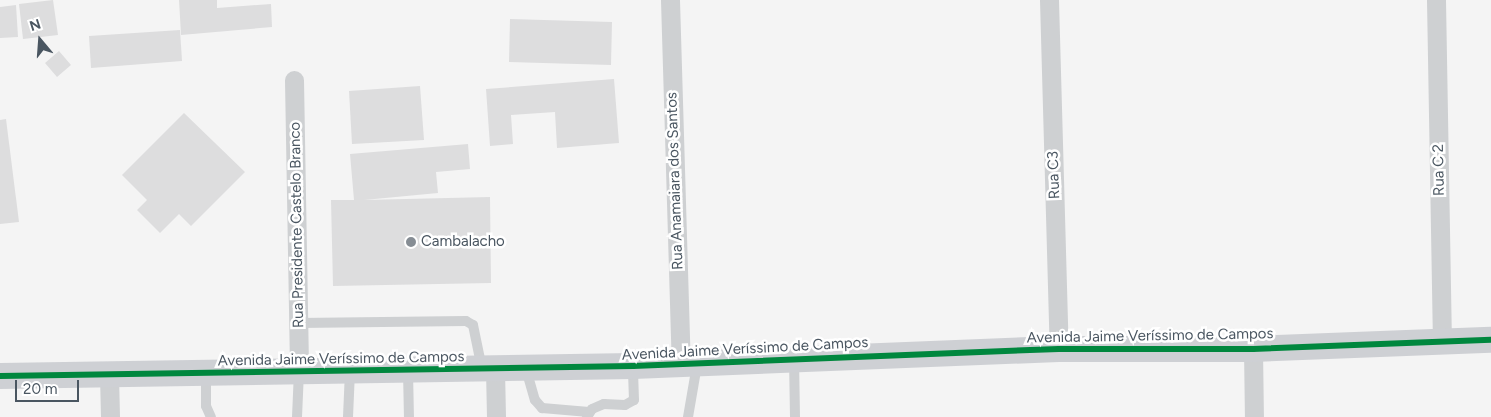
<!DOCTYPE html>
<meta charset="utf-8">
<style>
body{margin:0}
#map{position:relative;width:1491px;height:417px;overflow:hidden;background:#f4f4f4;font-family:Figtree,sans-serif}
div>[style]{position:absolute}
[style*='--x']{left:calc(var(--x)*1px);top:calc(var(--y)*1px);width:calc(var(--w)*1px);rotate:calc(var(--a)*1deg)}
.building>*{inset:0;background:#ddddde}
.lane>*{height:10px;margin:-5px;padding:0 5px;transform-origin:5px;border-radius:5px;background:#ced0d2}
.street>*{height:19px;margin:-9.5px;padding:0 9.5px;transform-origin:9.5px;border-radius:9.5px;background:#ced0d2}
.secondary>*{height:26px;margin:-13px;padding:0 13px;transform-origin:13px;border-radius:13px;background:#ced0d4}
.cycleway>*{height:6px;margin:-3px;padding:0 3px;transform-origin:3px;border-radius:3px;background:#00873e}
.dots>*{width:14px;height:14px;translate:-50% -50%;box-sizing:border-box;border:2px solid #fff;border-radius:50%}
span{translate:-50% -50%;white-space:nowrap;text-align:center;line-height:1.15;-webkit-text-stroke:5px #fff;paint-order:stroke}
.street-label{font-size:15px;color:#4a5661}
.poi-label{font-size:15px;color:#4a5661}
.left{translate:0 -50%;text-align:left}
.north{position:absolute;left:15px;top:15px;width:50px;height:50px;-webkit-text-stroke:4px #fff;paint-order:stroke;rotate:342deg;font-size:14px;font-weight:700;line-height:20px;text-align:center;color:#4a5661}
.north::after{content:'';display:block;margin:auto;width:18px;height:22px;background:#4a5661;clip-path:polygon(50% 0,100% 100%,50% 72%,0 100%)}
.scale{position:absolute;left:15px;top:380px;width:64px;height:22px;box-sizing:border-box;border:2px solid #4a5661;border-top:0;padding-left:6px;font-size:15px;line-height:18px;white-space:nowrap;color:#4a5661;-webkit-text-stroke:4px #fff;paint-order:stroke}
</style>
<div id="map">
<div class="building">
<div style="clip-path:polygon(53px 0,58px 35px,23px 39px,19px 4px)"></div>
<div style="clip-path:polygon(179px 0,217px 0,217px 8px,271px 4px,272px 27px,181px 35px)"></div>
<div style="clip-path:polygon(16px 5px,18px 37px,0 38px,0 7px)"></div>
<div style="clip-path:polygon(510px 19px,612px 22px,611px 65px,509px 62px)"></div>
<div style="clip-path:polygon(180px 30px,182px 61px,91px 68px,89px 36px)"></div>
<div style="clip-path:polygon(59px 51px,71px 65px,57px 77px,45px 63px)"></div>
<div style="clip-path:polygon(614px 79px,619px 143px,557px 148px,555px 112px,511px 115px,513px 144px,490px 146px,486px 89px)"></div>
<div style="clip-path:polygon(420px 86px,424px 140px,352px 144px,349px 91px)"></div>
<div style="clip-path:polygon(184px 113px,245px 172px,191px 226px,179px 214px,160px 233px,137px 210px,147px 200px,122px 175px)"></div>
<div style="clip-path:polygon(6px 119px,19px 222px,0 224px,0 120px)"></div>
<div style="clip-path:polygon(468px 144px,470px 169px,436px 172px,438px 193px,364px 200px,490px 197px,491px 283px,333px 286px,331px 200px,354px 200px,350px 154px)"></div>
</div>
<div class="lane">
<div style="--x:299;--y:323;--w:167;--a:-0.7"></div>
<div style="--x:466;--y:321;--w:8;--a:30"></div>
<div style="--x:473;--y:325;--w:45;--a:78.4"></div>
<div style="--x:794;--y:359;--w:58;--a:89"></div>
<div style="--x:526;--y:369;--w:32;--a:74"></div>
<div style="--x:535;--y:400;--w:11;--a:49"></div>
<div style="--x:542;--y:408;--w:47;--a:4.9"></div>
<div style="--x:408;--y:371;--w:46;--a:88.8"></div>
<div style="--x:206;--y:374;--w:32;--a:90"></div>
<div style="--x:206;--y:406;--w:12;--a:66"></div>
<div style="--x:297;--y:417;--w:46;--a:-87.5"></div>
<div style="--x:348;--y:417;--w:46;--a:-87.5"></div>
<div style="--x:587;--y:417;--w:9;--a:-58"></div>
<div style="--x:592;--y:409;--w:13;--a:-23"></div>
<div style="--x:604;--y:404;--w:21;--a:3"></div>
<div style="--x:625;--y:405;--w:10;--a:-29"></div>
<div style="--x:634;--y:400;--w:33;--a:-92"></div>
<div style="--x:688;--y:417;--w:53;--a:-80.2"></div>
</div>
<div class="street">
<div style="--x:670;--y:0;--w:362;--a:88.3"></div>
<div style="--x:1049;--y:0;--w:349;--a:88.4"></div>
<div style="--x:1436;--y:0;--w:340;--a:89"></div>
<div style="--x:294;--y:80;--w:290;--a:89"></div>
<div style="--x:1253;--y:349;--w:68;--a:89.2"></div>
<div style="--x:495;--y:369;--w:48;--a:88.8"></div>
<div style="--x:109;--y:375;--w:42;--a:88.6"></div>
</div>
<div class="secondary">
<div style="--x:0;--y:376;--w:633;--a:-0.91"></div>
<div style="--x:633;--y:366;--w:426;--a:-2.3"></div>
<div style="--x:1059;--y:349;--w:194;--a:0"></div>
<div style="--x:1253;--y:349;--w:238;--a:-2.2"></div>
</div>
<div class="cycleway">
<div style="--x:0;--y:376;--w:633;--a:-0.91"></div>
<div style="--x:633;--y:366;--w:426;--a:-2.3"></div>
<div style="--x:1059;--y:349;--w:194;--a:0"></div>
<div style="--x:1253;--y:349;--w:238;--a:-2.2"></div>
</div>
<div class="dots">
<div style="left:411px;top:242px;background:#868d94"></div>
</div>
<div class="street-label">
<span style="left:1439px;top:170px;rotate:-91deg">Rua C 2</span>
<span style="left:1054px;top:175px;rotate:-92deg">Rua C3</span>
<span style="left:675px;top:181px;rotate:-92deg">Rua Anamaiara dos Santos</span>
<span style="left:297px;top:225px;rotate:-91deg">Rua Presidente Castelo Branco</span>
<span style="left:1150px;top:336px;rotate:-1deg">Avenida Jaime Veríssimo de Campos</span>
<span style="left:745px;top:349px;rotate:-3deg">Avenida Jaime Veríssimo de Campos</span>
<span style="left:341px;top:359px;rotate:-1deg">Avenida Jaime Veríssimo de Campos</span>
</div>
<div class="poi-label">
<span class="left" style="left:421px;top:242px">Cambalacho</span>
</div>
<div class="north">N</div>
<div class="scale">20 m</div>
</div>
